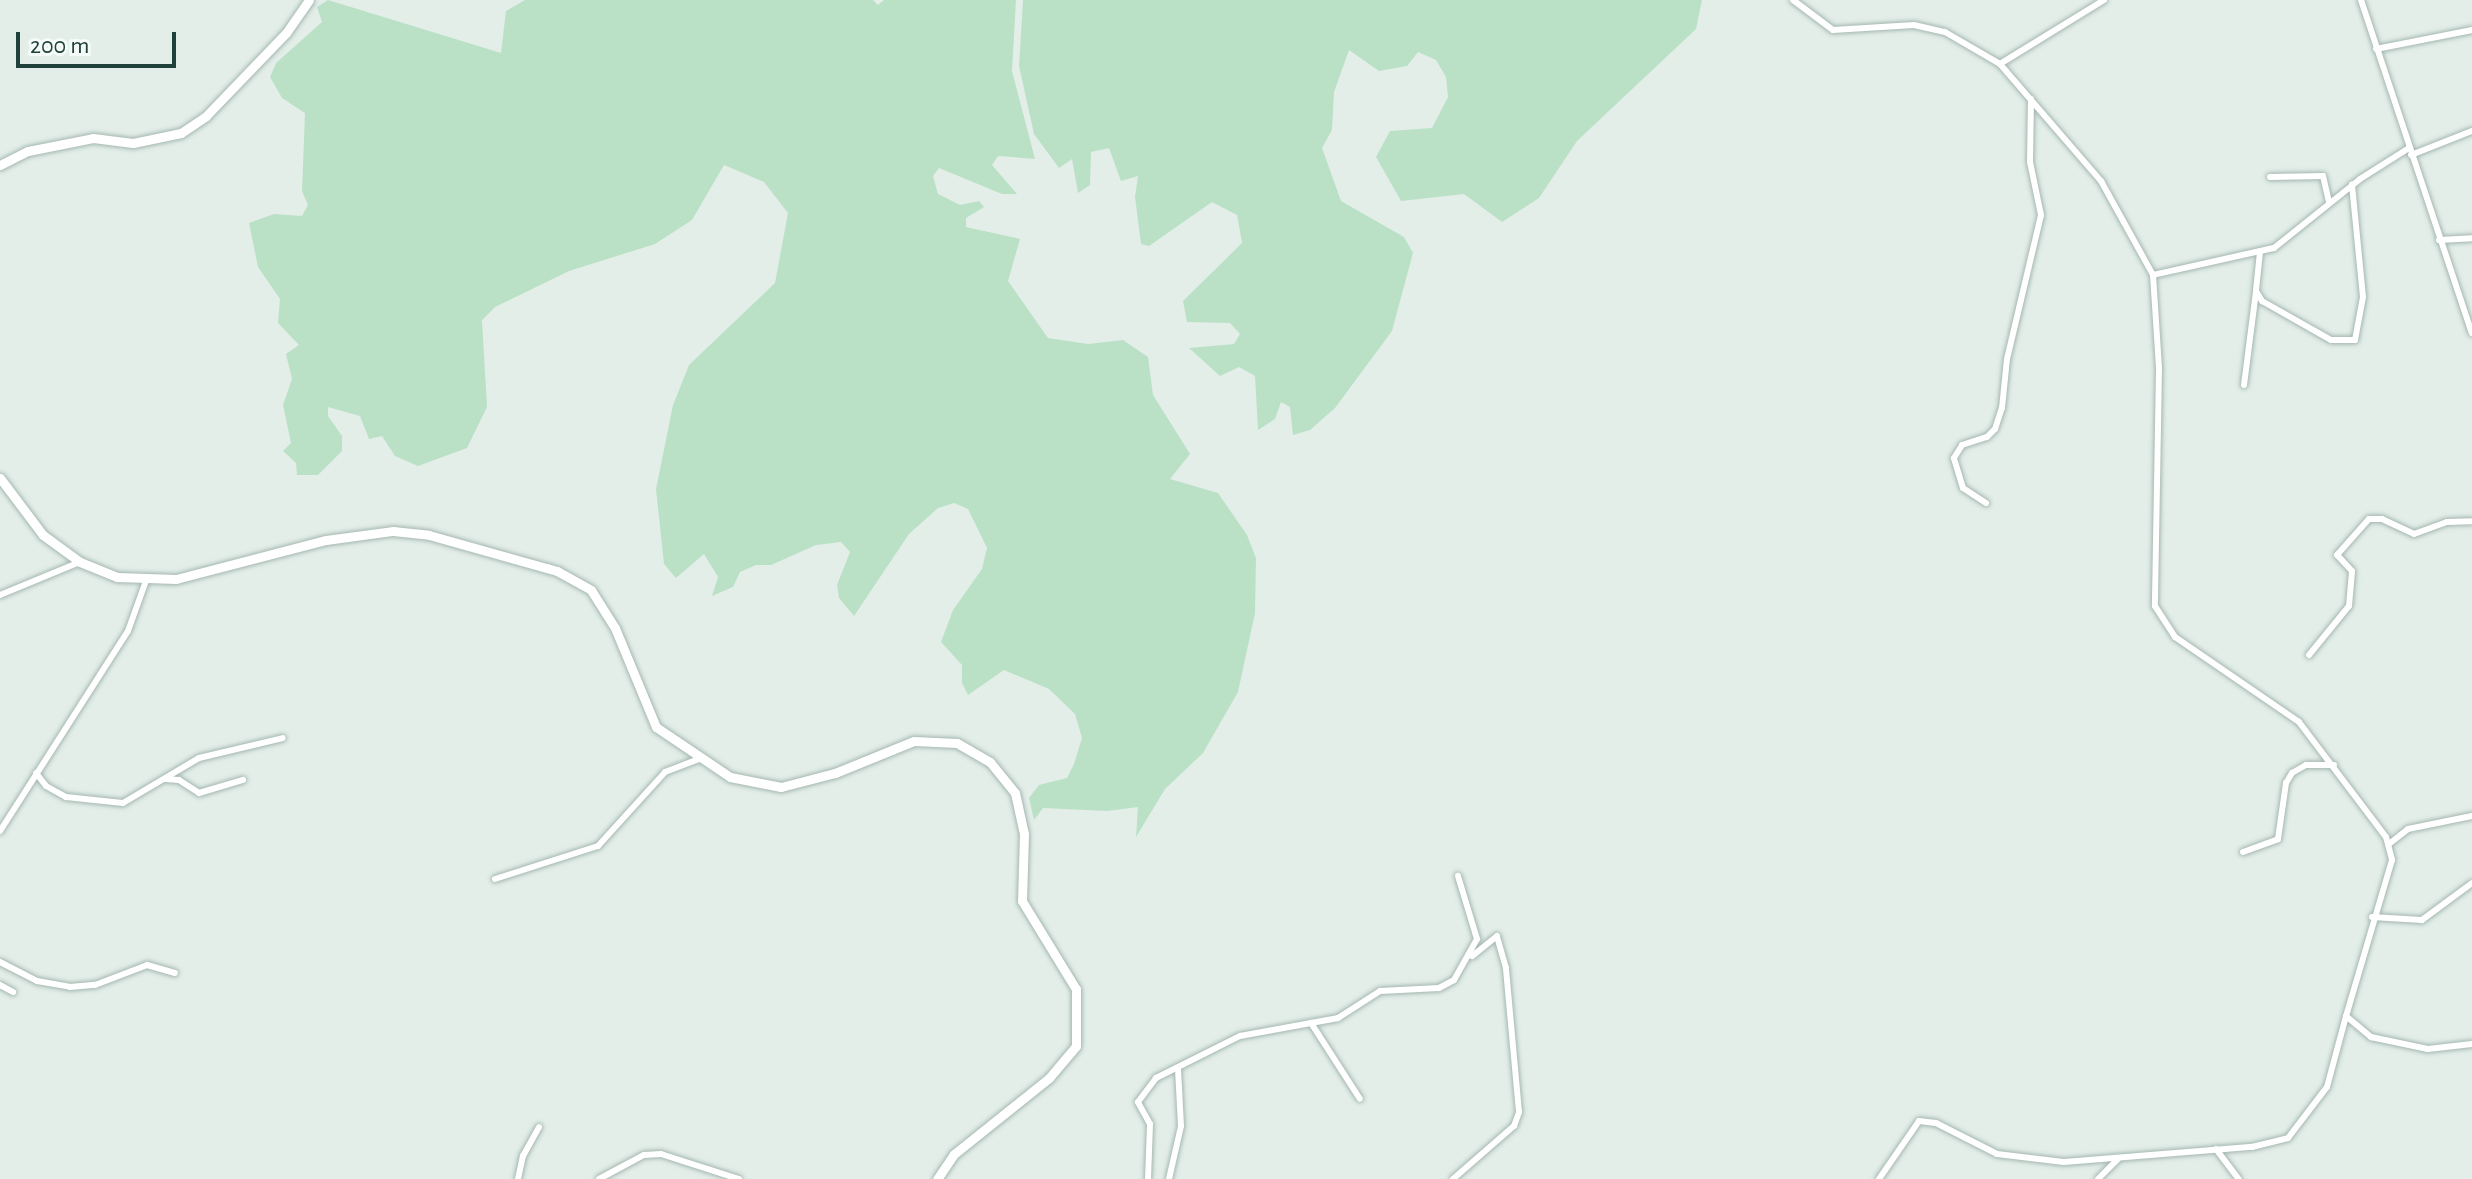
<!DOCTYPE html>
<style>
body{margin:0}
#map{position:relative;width:2472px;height:1179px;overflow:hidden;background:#e3eee9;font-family:"Alegreya Sans",sans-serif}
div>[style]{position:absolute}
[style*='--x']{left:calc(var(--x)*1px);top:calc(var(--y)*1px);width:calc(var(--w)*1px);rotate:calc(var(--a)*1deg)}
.green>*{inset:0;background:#bae1c6}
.roads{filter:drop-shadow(0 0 2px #a5b7b1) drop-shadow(0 0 2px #a5b7b1)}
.minor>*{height:6px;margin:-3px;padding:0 3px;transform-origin:3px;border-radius:3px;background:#fff}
.secondary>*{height:9px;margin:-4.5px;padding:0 4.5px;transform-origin:4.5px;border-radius:4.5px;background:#fff}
span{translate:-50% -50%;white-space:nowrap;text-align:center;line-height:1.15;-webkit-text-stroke:6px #f4faf7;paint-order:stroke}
.scale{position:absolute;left:16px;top:32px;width:160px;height:36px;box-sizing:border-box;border:4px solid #20413a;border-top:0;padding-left:10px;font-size:24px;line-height:28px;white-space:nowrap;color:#20413a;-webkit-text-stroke:6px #f4faf7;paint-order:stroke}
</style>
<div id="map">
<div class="green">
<div style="clip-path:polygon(328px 0,501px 53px,506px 11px,525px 0,873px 0,878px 5px,884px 0,1016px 0,1012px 71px,1035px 159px,998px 156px,992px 165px,1017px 194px,1002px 194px,939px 168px,933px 176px,938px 194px,960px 205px,979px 201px,984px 207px,966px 218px,966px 227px,1020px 239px,1008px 281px,1048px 338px,1088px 344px,1123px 340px,1148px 357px,1153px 395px,1190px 454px,1170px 479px,1218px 493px,1247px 535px,1256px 558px,1255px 613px,1238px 692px,1203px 753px,1165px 789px,1136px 837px,1138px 807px,1107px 811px,1043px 808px,1034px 820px,1029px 798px,1039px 785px,1067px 778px,1074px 764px,1082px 738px,1075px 714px,1049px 689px,1004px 670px,968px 695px,962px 683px,962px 665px,941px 642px,953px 610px,982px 569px,987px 548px,968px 509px,954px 503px,938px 508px,909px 534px,854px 616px,839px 598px,837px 585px,850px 552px,841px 542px,816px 545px,771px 565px,756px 565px,740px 572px,733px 587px,712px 596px,718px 577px,704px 554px,676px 578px,664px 564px,656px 489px,673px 405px,689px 365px,775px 283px,788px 213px,764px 182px,724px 165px,692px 220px,655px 244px,569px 271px,495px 307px,482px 320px,487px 407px,467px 448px,418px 466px,395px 456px,382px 436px,369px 439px,360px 416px,328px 407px,328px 416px,342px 436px,342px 451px,318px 475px,297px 475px,296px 463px,283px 451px,291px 443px,283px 405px,292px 379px,286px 354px,299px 345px,278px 323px,280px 299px,258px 267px,249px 223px,274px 214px,302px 216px,308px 205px,302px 191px,305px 113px,282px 98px,270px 77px,276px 63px,322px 22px,317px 7px)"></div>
<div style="clip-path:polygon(1702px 0,1696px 29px,1577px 141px,1539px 198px,1502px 222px,1464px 194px,1401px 201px,1376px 157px,1390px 131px,1432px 128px,1448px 97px,1446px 77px,1436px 60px,1418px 52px,1407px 66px,1379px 71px,1349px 50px,1334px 92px,1332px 130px,1322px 148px,1341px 201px,1404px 237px,1413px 253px,1392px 331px,1335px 408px,1310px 430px,1293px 435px,1290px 407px,1281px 402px,1275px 419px,1258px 430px,1255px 376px,1239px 367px,1220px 376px,1189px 348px,1234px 344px,1240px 334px,1230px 323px,1187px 322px,1183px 301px,1242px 243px,1237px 215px,1212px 202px,1149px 246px,1141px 244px,1135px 197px,1138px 176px,1121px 181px,1109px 148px,1091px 152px,1090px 185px,1078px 193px,1072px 159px,1059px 168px,1034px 134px,1019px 66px,1023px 0)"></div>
</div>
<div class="roads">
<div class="minor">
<div style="--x:1793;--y:0;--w:50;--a:36.9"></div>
<div style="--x:1833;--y:30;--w:81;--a:-3.5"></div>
<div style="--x:1914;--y:25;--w:32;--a:13"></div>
<div style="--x:1945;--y:32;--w:64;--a:30.2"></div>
<div style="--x:2104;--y:0;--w:122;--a:148.4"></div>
<div style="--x:2000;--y:64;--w:155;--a:49.2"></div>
<div style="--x:2101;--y:181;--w:107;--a:61"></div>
<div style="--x:2153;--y:275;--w:94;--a:86.3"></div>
<div style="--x:2159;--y:369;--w:237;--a:91"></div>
<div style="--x:2155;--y:606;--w:37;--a:57"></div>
<div style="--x:2175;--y:637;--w:150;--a:34.4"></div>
<div style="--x:2299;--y:722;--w:144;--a:52.9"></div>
<div style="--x:2386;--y:837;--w:24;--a:75"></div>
<div style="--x:2392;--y:860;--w:163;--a:106.4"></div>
<div style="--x:2346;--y:1016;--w:33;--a:40"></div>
<div style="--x:2371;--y:1037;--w:58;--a:11.9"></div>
<div style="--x:2428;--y:1049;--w:44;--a:-6.5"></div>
<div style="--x:2361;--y:0;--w:351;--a:71.6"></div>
<div style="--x:2376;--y:49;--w:98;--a:-11.2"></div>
<div style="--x:2411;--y:155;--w:66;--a:-21.5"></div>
<div style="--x:2270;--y:177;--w:53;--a:-1.1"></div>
<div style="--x:2323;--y:176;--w:27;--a:77"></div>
<div style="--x:2439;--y:240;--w:33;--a:-3"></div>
<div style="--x:2260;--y:252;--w:39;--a:96"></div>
<div style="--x:2256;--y:291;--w:12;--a:59"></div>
<div style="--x:2262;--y:301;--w:79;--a:29.5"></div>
<div style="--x:2331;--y:340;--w:24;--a:0"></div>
<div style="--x:2355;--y:340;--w:44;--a:-79.5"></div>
<div style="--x:2363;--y:297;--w:113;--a:-95.6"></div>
<div style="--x:2153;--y:275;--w:124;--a:-12.6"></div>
<div style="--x:2274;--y:248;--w:110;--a:-38.7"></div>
<div style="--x:2360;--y:179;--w:58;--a:-32.3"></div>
<div style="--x:2244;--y:385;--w:95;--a:-82.7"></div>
<div style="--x:1986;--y:503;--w:27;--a:-147"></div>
<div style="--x:1963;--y:488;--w:31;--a:-107"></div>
<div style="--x:1954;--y:458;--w:15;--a:-58"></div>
<div style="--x:1962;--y:445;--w:26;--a:-18"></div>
<div style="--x:1987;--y:437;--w:11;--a:-45"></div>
<div style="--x:1995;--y:429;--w:22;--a:-72"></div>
<div style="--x:2002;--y:408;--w:49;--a:-84.2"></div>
<div style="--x:2007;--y:359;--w:148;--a:-76.7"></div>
<div style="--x:2041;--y:215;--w:54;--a:-101.7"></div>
<div style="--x:2030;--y:162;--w:63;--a:-89.1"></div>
<div style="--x:0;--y:595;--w:87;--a:-22.4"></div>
<div style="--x:2309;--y:655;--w:63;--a:-50.8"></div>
<div style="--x:2349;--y:606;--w:35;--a:-85"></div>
<div style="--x:2352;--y:571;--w:22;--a:-133"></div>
<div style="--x:2337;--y:555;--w:48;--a:-48.4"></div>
<div style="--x:2369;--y:519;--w:13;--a:0"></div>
<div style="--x:2382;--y:519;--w:35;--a:25"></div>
<div style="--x:2414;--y:534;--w:35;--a:-20"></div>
<div style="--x:2447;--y:522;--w:25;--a:-2"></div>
<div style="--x:36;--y:773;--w:16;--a:52"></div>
<div style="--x:46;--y:786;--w:23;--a:29"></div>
<div style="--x:66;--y:797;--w:57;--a:6"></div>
<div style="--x:123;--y:803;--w:88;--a:-30.6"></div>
<div style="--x:199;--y:758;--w:86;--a:-13.4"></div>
<div style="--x:166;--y:779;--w:13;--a:4"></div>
<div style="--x:179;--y:780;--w:24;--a:33"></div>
<div style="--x:199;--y:793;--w:46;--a:-16.5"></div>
<div style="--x:0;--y:831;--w:237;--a:-57.4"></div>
<div style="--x:128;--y:631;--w:56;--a:-70.3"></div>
<div style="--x:2389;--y:844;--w:24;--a:-38"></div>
<div style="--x:2408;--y:829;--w:65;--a:-11.5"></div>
<div style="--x:2243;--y:852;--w:37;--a:-20"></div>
<div style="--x:2278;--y:839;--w:57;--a:-81.9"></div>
<div style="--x:2286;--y:783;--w:12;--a:-59"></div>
<div style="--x:2292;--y:773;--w:16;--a:-30"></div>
<div style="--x:2306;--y:765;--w:28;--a:0"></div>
<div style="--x:495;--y:879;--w:108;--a:-17.8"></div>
<div style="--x:598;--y:846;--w:100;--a:-47.8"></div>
<div style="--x:665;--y:772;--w:36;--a:-21"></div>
<div style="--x:2372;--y:917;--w:50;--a:3.4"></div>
<div style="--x:2422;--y:920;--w:62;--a:-36.5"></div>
<div style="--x:0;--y:962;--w:42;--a:27.2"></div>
<div style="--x:37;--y:981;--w:34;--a:10"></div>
<div style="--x:70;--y:987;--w:25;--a:-5"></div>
<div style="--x:95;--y:985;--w:56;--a:-21"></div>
<div style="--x:147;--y:965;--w:29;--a:16"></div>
<div style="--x:0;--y:985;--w:15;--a:28"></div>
<div style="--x:1311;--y:1023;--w:90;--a:57.2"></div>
<div style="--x:2216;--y:1149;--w:38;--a:53"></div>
<div style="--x:518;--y:1179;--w:24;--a:-78"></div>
<div style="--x:523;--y:1156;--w:33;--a:-61"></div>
<div style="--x:599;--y:1179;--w:51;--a:-28.1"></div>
<div style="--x:644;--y:1155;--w:17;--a:-3"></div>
<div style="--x:661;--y:1154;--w:82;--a:17.8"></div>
<div style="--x:1148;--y:1179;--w:55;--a:-87.9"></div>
<div style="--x:1150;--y:1124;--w:25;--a:-119"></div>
<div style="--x:1138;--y:1102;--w:30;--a:-53"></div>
<div style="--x:1156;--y:1078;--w:94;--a:-26.6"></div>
<div style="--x:1240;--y:1036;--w:100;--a:-10.4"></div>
<div style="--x:1338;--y:1018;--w:50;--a:-32.7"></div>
<div style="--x:1380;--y:991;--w:59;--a:-2.9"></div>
<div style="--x:1439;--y:988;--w:17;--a:-28"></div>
<div style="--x:1454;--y:980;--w:47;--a:-60.7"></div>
<div style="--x:1477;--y:939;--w:66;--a:-106.8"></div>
<div style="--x:1169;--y:1179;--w:54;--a:-77.2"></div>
<div style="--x:1181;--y:1126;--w:57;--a:-93"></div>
<div style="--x:1453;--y:1179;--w:81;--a:-41"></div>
<div style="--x:1514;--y:1126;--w:15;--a:-70"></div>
<div style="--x:1519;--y:1112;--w:145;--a:-95.2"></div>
<div style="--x:1506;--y:968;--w:33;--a:-106"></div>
<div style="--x:1497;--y:936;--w:32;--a:141"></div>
<div style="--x:1879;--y:1179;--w:70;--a:-55.4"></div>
<div style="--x:1919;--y:1121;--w:17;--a:7"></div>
<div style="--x:1936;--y:1123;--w:68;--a:26.9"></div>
<div style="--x:1997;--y:1154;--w:67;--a:6.8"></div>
<div style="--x:2064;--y:1162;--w:189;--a:-4.6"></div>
<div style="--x:2252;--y:1147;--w:37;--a:-14"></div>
<div style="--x:2288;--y:1138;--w:64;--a:-52.6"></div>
<div style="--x:2327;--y:1087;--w:73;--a:-75"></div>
<div style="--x:2098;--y:1179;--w:28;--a:-45"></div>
</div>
<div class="secondary">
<div style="--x:0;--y:165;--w:31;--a:-27"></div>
<div style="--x:28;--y:151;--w:66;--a:-11.3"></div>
<div style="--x:93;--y:138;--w:40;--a:7.1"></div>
<div style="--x:133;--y:143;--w:49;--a:-11.8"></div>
<div style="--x:181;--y:133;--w:30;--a:-34"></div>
<div style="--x:206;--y:116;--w:115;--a:-46.1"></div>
<div style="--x:286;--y:33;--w:40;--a:-55.1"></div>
<div style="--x:0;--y:478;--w:71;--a:53"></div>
<div style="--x:43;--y:535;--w:46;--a:36.1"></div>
<div style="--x:80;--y:562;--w:40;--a:22"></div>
<div style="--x:117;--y:577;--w:59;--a:1.9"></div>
<div style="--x:176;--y:579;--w:155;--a:-14.6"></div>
<div style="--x:326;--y:540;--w:68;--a:-7.7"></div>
<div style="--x:393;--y:531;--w:36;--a:6"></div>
<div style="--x:429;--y:535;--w:133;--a:15.7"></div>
<div style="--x:557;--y:571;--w:39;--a:29"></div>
<div style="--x:591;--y:590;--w:45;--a:57.7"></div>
<div style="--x:615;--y:628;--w:107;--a:67.5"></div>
<div style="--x:656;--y:727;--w:89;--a:34"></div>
<div style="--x:730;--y:777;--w:52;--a:11.1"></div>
<div style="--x:781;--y:787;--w:56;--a:-14.5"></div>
<div style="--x:835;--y:773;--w:85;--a:-22.1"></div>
<div style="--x:914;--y:741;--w:43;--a:2.7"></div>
<div style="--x:957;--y:743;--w:38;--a:30"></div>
<div style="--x:990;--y:762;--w:40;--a:51"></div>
<div style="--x:1015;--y:793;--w:42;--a:77.6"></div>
<div style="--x:1024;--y:834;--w:67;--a:91.7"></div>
<div style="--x:1022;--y:901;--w:103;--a:58.5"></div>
<div style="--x:1076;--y:989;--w:57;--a:90"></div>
<div style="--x:1076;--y:1046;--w:42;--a:130.2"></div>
<div style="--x:1049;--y:1078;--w:122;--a:141.3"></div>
<div style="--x:954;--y:1154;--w:30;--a:124"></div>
</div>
</div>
<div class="scale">200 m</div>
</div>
